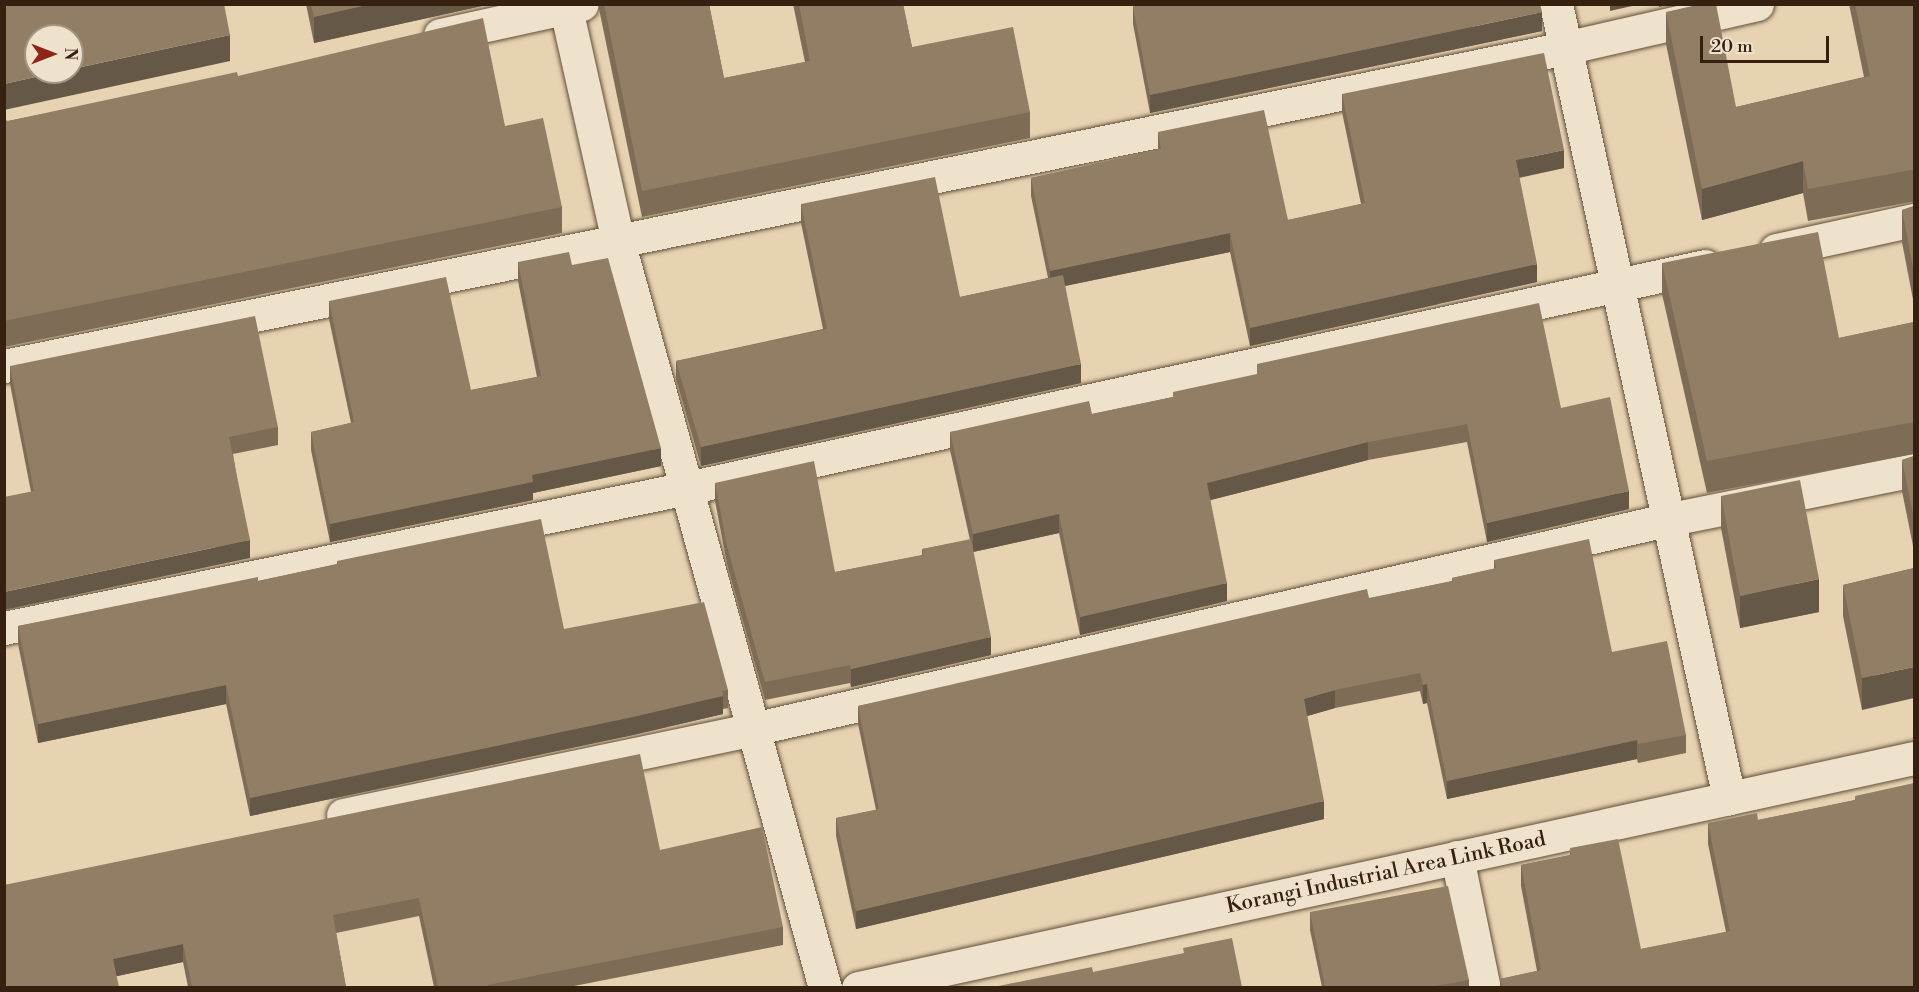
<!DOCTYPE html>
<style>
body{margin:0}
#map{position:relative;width:1919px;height:992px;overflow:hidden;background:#e7d3b2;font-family:"Libre Bodoni",serif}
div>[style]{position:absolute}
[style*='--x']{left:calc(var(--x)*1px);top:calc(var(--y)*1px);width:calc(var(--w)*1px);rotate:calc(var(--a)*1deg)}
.roads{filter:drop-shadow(0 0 2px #624e38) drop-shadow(0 0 2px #624e38)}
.minor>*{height:33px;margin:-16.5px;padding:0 16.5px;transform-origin:16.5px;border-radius:16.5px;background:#efe2cd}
.wall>*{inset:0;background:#7e6c56}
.shaded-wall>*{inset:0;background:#665846}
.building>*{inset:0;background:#927e64}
span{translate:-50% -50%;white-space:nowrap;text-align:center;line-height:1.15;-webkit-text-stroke:5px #efe2cd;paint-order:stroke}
.street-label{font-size:21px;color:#362110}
.frame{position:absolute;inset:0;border:6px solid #362110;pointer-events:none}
.north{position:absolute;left:24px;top:24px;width:60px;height:60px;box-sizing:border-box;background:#efe2cd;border:2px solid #a59581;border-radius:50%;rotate:90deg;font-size:16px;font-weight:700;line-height:24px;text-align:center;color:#362110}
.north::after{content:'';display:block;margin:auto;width:21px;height:27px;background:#8f2418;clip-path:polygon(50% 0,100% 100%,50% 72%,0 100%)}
.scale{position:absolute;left:1700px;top:36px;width:129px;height:27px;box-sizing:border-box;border:3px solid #362110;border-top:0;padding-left:8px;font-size:18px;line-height:21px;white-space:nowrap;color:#362110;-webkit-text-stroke:4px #efe2cd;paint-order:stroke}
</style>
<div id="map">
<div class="roads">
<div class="minor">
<div style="--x:565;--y:4;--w:243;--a:77.4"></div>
<div style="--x:618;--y:241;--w:775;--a:74.51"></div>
<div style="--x:1556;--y:4;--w:813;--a:77.71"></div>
<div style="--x:440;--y:35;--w:145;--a:-12.3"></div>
<div style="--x:1776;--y:250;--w:141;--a:-12.3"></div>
<div style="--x:4;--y:366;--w:1593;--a:-11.51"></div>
<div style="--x:1565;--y:48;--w:197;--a:-12.9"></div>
<div style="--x:4;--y:628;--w:697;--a:-11.58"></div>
<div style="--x:687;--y:488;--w:1042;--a:-12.3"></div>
<div style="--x:343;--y:815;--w:419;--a:-11.8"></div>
<div style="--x:753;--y:729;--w:937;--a:-12.89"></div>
<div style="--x:1666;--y:520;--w:253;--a:-11.4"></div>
<div style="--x:1457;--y:857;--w:134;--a:78.4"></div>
<div style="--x:858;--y:988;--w:1081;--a:-12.29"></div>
</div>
</div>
<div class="wall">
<div style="clip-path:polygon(306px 4px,491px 4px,314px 43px)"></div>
<div style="clip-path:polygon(598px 4px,709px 4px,724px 78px,805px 62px,793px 4px,903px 4px,912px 47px,1030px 112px,1030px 138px,642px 217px)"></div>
<div style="clip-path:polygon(1849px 4px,1914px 4px,1914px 203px,1911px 202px,1808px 221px,1803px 193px,1702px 220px,1666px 44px,1666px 12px,1736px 107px,1864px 77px)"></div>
<div style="clip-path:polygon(1133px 6px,1542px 31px,1150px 113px,1133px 24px)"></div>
<div style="clip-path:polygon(238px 76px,505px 126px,562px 207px,562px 233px,4px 347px,4px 120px,8px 121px)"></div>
<div style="clip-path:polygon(1342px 94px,1564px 168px,1519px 178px,1537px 282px,1250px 346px,1230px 252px,1065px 286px,1081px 383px,701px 466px,676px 379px,676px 361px,823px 329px,801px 223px,801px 204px,960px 297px,1048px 278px,1031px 196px,1031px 178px,1158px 150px,1158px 132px,1288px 220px,1361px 204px,1342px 112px)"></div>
<div style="clip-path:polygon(1914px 206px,1914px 305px,1902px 242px,1902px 210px)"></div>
<div style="clip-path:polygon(518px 262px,572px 265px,661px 466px,533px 493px,533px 500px,330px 542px,311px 450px,311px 432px,351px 423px,329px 319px,329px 301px,471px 390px,537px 377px,518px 281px)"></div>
<div style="clip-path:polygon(1662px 263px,1839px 338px,1914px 322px,1914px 454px,1707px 493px,1662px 294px)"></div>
<div style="clip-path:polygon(10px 366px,278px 427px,278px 445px,233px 454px,250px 558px,31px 492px,10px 384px)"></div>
<div style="clip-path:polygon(1173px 392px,1561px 408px,1629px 509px,1487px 542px,1467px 442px,1368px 460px,1210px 500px,1227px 601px,1080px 635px,1059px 533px,973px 552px,991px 655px,851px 687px,850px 683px,765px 700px,727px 564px,715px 501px,715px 483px,835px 572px,922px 555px,922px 549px,970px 540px,950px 450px,950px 432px,1092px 414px,1173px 397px)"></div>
<div style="clip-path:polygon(1914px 456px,1914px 551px,1902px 491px,1902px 460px)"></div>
<div style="clip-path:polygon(1721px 496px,1819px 612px,1740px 628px,1721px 528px)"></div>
<div style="clip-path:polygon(1494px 560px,1612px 652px,1686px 735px,1686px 753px,1638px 763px,1637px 759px,1447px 799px,1427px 703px,1423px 704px,1420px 691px,1335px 708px,1307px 716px,1324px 819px,856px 929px,836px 836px,836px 818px,876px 810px,858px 724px,858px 706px,1452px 581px,1452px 578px,1494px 569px)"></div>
<div style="clip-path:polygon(337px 561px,564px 629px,728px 690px,728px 708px,723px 709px,723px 714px,633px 735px,250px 816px,226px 704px,38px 743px,18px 644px,18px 626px,258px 581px,337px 564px)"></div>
<div style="clip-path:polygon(1914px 568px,1862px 710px,1843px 616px,1843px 585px)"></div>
<div style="clip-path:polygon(1855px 796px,1914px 987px,1500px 987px,1500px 979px,1537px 971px,1521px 886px,1521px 865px,1570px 855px,1570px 848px,1641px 949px,1726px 932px,1708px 844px,1708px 823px,1758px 820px,1855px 800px)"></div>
<div style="clip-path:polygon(660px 850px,783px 927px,783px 945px,569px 987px,434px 987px,419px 916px,336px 933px,346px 987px,188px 987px,183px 962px,117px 976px,4px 885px)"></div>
<div style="clip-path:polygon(1310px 912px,1469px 980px,1469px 987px,1322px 987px,1310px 930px)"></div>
</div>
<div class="shaded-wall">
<div style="clip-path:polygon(371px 4px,491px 4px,314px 43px,314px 17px)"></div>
<div style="clip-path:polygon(1610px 4px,1641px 4px,1610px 11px)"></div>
<div style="clip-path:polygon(1659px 4px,1671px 4px,1659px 7px)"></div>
<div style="clip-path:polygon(1542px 12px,1542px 31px,1150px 113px,1150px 95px)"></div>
<div style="clip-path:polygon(230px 35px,230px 61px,4px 110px,4px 84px,58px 72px,72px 72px,72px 69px)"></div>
<div style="clip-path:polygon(1564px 150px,1564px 168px,1516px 178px,1516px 160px)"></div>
<div style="clip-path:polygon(1803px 161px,1803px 193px,1702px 220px,1702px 189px)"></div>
<div style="clip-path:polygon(1230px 233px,1230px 252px,1050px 289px,1050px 271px)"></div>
<div style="clip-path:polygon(1537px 264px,1537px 282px,1250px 346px,1250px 328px)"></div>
<div style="clip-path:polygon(1081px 364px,1081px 383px,701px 466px,701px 447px)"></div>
<div style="clip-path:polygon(1368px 442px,1368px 460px,1207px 501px,1207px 483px)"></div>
<div style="clip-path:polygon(661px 448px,661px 466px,533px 493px,533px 500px,330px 542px,330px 524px,532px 475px)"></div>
<div style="clip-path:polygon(1629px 491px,1629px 509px,1487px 542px,1487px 523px)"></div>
<div style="clip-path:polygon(1059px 514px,1059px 533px,973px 552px,973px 534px)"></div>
<div style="clip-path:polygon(250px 540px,250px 558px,4px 610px,4px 592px)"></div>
<div style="clip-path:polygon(1819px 579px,1819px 612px,1740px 628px,1740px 596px)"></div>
<div style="clip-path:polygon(1227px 583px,1227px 601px,1080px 635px,1080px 617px)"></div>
<div style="clip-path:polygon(991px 637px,991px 655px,851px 687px,851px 669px)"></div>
<div style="clip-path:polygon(1914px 667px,1914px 698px,1862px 710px,1862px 678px)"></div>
<div style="clip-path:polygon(1427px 684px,1427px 703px,1423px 704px,1423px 685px)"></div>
<div style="clip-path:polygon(226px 685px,226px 704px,38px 743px,38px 724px)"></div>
<div style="clip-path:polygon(1335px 690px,1335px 708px,1304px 717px,1304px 699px)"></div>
<div style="clip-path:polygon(723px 696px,723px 714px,633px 735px,250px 816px,250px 798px)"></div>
<div style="clip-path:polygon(1637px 740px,1637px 759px,1447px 799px,1447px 781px)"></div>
<div style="clip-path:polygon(1324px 801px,1324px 819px,856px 929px,856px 911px)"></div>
<div style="clip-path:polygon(183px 944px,183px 962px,113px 977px,113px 959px)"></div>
</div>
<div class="building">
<div style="clip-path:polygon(4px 4px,224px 4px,230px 35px,72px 69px,72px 36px,36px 36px,36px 72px,58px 72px,4px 84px)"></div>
<div style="clip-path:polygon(311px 4px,371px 4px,314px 17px)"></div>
<div style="clip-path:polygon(604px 4px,709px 4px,724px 78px,810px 61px,799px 4px,903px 4px,912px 47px,1013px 27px,1030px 112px,642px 191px)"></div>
<div style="clip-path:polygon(1138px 4px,1540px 4px,1542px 12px,1150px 95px,1133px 6px)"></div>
<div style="clip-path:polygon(1701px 4px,1716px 4px,1736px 107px,1870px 76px,1855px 4px,1914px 4px,1914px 171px,1911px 170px,1808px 189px,1803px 161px,1702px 189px,1666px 12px)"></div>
<div style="clip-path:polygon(483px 18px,505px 126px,543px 118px,562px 207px,4px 321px,4px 120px,8px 121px,237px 72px,238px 76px)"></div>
<div style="clip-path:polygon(1544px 53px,1564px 150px,1516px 160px,1537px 264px,1250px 328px,1230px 233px,1050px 271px,1031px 178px,1161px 149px,1158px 132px,1264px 110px,1288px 220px,1365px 203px,1342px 94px)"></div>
<div style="clip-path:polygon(935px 177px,960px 297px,1063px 275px,1081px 364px,701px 447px,676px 361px,827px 329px,801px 204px)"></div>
<div style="clip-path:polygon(1914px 206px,1914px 273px,1902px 210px)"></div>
<div style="clip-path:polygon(1818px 232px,1839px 338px,1914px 322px,1914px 422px,1707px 461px,1662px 263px)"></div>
<div style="clip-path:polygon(569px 252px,572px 265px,608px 258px,661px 448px,532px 475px,533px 482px,330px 524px,311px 432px,354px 422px,329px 301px,446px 277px,471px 390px,541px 376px,518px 262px)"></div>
<div style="clip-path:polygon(1539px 303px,1561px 408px,1610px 397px,1629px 491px,1487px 523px,1467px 424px,1368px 442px,1207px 483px,1227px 583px,1080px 617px,1059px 514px,973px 534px,950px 432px,1089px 401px,1092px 414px,1173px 397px,1173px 392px,1257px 374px,1257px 364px)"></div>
<div style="clip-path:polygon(255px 316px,278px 427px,229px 437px,250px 540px,4px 592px,4px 497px,34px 491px,10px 366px)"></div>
<div style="clip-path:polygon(1914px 456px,1914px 519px,1902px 460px)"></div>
<div style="clip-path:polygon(814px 461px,835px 572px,924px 555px,922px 549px,971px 539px,991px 637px,851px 669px,850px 665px,765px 682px,727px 546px,715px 483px)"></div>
<div style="clip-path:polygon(1800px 480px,1819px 579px,1740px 596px,1721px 496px)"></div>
<div style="clip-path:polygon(541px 519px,564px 629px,704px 602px,728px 690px,722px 691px,723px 696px,633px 717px,250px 798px,226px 685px,38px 724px,18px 626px,258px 577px,258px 581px,338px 564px,337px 561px)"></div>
<div style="clip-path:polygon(1589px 539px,1612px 652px,1667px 641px,1686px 735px,1638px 744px,1637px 740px,1447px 781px,1427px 684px,1423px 685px,1420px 673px,1335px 690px,1304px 699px,1324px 801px,856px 911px,836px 818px,879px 809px,858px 706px,1367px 589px,1369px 598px,1453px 581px,1452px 578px,1496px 568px,1494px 560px)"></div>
<div style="clip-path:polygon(1914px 568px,1914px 667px,1862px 678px,1843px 585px)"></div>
<div style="clip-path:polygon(640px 754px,660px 850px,762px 827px,783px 927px,488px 985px,488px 987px,438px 987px,419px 898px,333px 915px,346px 987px,192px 987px,183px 944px,113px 959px,119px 987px,4px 987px,4px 885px)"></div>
<div style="clip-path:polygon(1914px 783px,1914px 987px,1502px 987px,1500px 979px,1541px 970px,1521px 865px,1571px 855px,1570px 848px,1618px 839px,1641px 949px,1730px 931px,1708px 823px,1757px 813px,1758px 820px,1856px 800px,1855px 796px)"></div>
<div style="clip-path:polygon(1448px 886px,1469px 980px,1430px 987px,1325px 987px,1310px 912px)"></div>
<div style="clip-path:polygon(1232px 938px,1242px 987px,994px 987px,1092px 967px,1093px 972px,1184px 953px,1183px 948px)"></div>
</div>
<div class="street-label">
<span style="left:1386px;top:873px;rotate:-12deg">Korangi Industrial Area Link Road</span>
</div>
<div class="frame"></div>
<div class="north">N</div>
<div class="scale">20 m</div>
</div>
